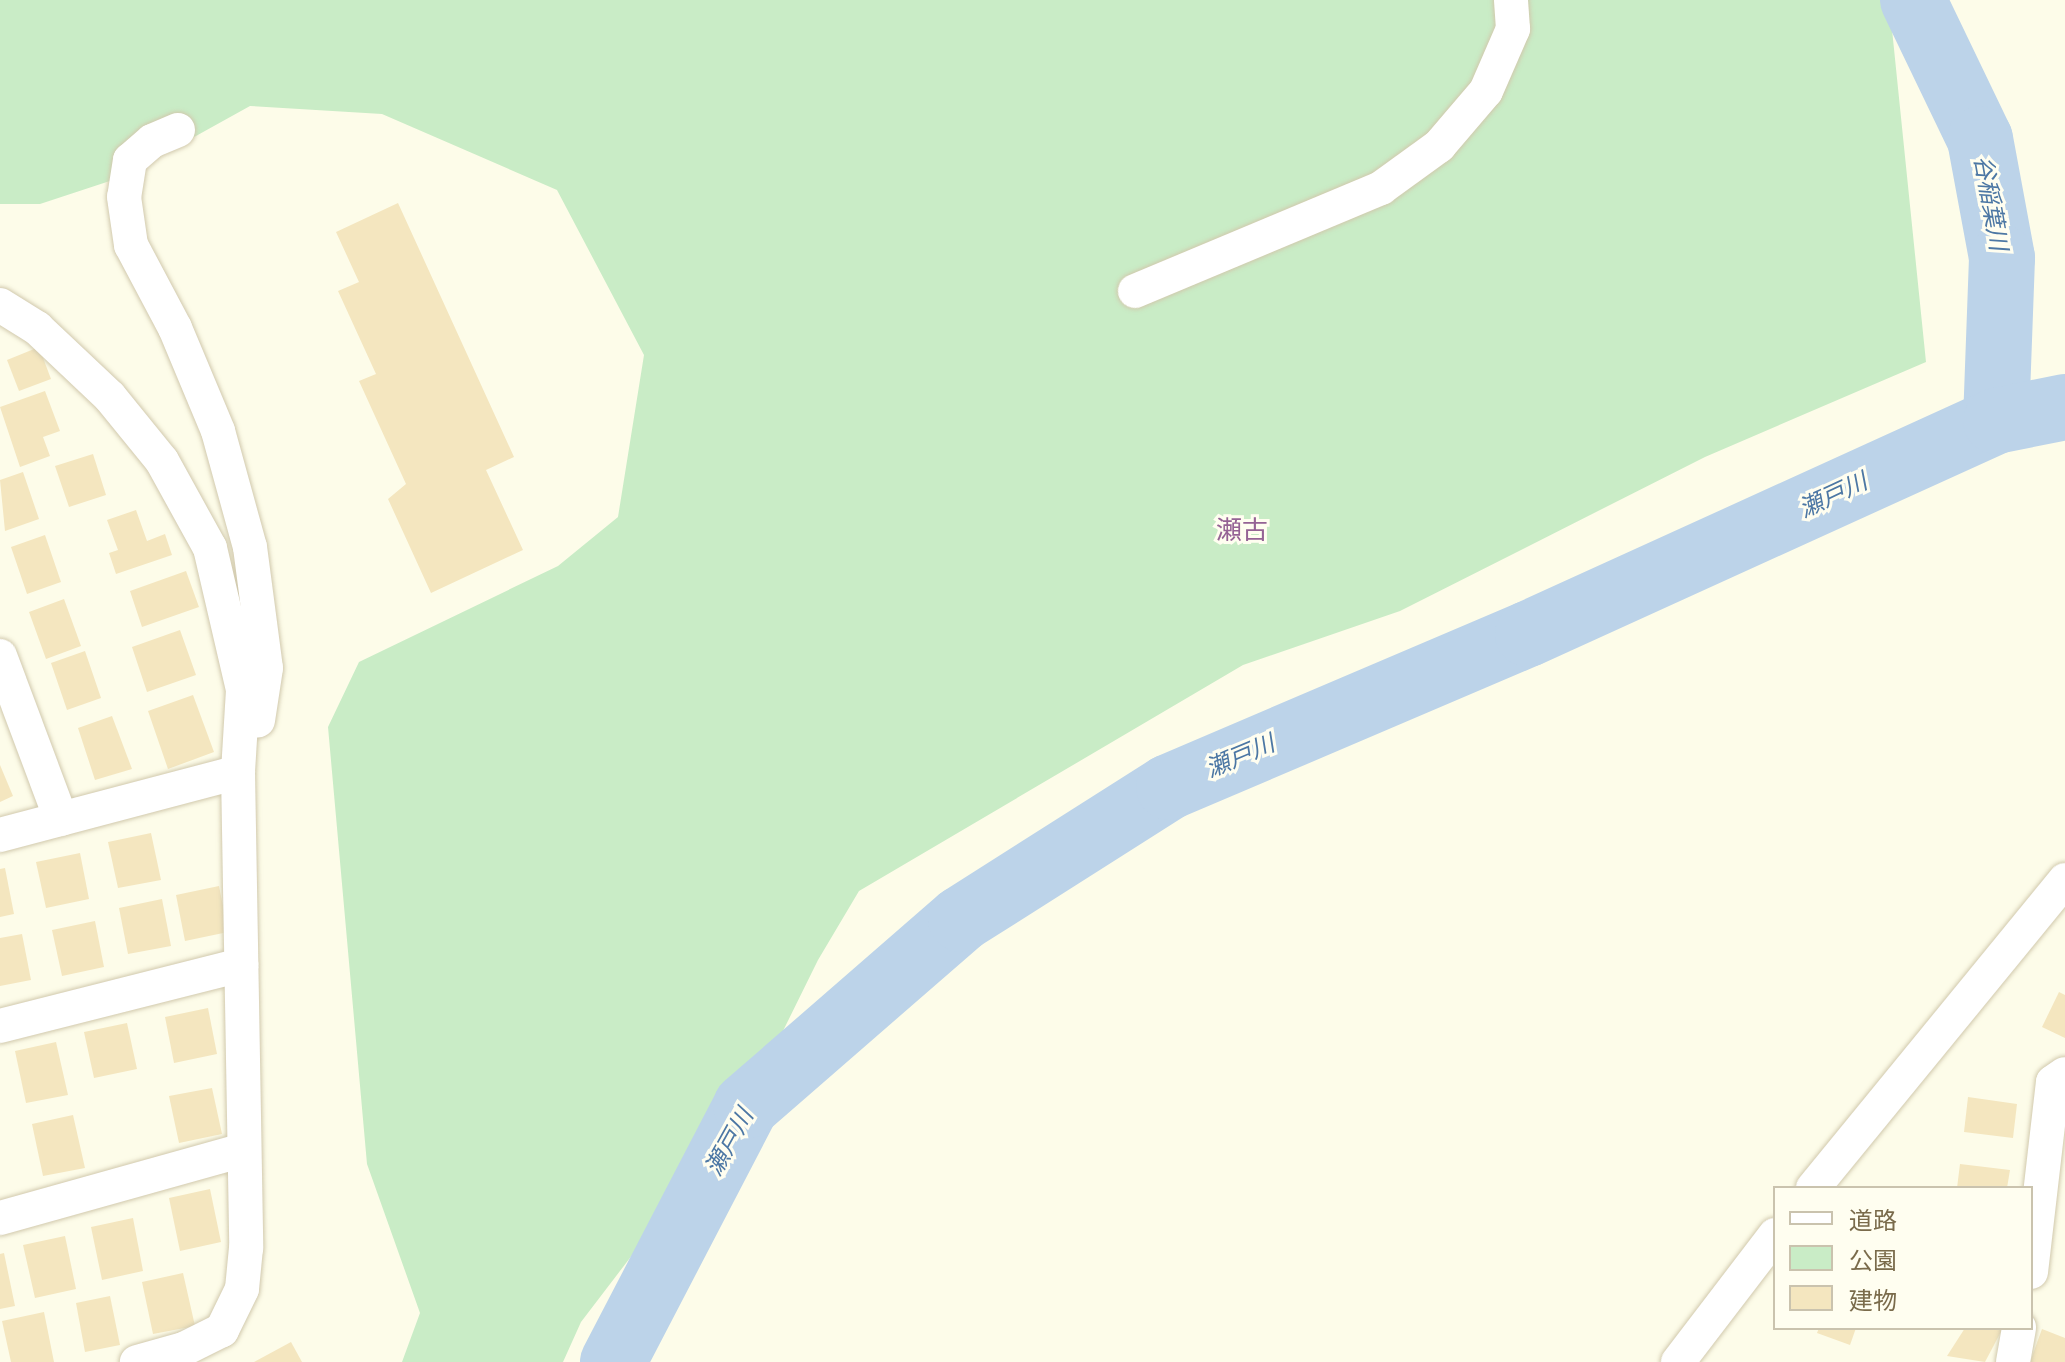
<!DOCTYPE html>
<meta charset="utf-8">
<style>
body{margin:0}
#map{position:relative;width:2065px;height:1362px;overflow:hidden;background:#fdfce9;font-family:Figtree,"Noto Sans JP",sans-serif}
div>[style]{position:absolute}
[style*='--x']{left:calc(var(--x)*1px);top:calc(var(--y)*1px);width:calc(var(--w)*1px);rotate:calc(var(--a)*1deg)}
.green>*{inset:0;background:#c9ecc6}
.river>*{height:66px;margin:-33px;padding:0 33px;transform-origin:33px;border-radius:33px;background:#bcd3e9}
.building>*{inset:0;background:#f4e6bf}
.roads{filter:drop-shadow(0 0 2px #d1c9ad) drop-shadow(0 0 2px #d1c9ad)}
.street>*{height:34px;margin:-17px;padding:0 17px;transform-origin:17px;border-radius:17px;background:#fff}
span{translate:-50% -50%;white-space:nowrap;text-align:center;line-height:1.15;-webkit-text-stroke:6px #fffef0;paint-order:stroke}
.water-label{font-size:24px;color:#4c77a4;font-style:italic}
.quarter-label{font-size:26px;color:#956395}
.legend{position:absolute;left:1773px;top:1186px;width:260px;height:144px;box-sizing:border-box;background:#fffef0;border:2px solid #cac3ae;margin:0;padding:10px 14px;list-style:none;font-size:24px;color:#7a6b4b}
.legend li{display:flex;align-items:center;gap:16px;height:40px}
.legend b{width:40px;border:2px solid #cac3ae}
</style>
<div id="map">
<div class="green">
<div style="clip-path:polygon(0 0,1889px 0,1926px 362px,1705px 457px,1400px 611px,1243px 665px,859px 891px,818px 960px,746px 1106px,581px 1322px,563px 1362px,402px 1362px,420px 1313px,367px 1164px,328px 727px,359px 662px,558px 566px,618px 517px,644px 355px,557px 190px,382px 114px,250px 106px,122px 177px,40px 204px,0 204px)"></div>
</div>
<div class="river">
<div style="--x:1913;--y:0;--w:154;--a:64.3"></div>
<div style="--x:1980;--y:139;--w:121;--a:79.5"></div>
<div style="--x:2002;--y:258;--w:163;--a:92.1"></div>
<div style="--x:613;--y:1362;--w:288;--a:-62.5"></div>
<div style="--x:746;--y:1106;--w:285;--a:-41"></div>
<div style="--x:961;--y:919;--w:246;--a:-32.4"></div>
<div style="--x:1169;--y:787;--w:390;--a:-23.1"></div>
<div style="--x:1528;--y:634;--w:514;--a:-24.47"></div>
<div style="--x:1996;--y:421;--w:70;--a:-11.5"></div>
</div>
<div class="building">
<div style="clip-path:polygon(398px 203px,514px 457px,486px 470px,523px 550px,431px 593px,388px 499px,406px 484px,359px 381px,376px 374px,338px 291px,359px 282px,336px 232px)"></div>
<div style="clip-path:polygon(39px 347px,51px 379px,19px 391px,7px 360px)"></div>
<div style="clip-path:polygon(45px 391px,60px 431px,43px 437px,50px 456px,20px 467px,0 407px)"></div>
<div style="clip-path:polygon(93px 454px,106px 495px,69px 507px,55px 466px)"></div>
<div style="clip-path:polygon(23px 472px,39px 519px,5px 531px,0 480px)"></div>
<div style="clip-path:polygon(136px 510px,147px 541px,165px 534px,172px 555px,116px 574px,109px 553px,118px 550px,107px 520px)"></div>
<div style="clip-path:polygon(45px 535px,61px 582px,27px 594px,11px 547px)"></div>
<div style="clip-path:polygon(186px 571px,199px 607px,142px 627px,130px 591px)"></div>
<div style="clip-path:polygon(64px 599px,81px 646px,46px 659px,29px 612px)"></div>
<div style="clip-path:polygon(180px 630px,196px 675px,147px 692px,132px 647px)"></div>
<div style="clip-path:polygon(85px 651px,101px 698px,67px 710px,51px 663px)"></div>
<div style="clip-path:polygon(193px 695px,214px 752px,168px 769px,148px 711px)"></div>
<div style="clip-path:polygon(112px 716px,132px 769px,95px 780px,78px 728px)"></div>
<div style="clip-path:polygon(0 765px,13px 796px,0 802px)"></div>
<div style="clip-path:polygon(151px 833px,161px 880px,118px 888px,108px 842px)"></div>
<div style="clip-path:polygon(80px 853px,89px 899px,46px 908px,36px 862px)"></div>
<div style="clip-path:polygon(5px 868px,14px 914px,0 917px,0 869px)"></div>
<div style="clip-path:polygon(219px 886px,228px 932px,185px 941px,176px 895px)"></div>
<div style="clip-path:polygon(162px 899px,171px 946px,128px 954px,119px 908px)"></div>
<div style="clip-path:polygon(95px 921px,104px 967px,62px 976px,52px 930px)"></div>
<div style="clip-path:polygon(22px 934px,31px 980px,0 986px,0 938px)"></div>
<div style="clip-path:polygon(2059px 992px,2065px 995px,2065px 1038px,2042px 1027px)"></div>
<div style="clip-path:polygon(208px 1008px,217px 1054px,174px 1063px,165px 1017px)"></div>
<div style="clip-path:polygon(127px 1023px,137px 1069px,94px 1078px,84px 1032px)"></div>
<div style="clip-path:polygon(56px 1042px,68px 1095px,26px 1103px,15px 1051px)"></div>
<div style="clip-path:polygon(212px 1088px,222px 1134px,179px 1143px,169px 1096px)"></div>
<div style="clip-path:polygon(1968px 1097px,2017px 1104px,2013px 1138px,1964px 1132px)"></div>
<div style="clip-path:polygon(73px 1115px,85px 1168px,43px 1176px,32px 1124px)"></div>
<div style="clip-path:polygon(1960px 1164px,2010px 1170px,2007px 1188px,1957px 1188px)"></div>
<div style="clip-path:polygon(210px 1189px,221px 1242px,180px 1251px,169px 1198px)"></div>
<div style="clip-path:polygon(133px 1218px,143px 1271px,102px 1280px,91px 1227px)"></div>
<div style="clip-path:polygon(65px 1236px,76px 1289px,35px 1298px,23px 1245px)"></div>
<div style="clip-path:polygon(4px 1253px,15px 1306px,0 1309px,0 1254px)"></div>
<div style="clip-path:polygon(183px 1273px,195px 1326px,153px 1334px,142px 1282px)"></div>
<div style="clip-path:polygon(110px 1296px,120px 1345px,85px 1352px,76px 1303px)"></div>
<div style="clip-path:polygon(44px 1312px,54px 1362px,11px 1362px,2px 1321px)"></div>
<div style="clip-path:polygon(1819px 1328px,1856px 1328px,1850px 1345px,1817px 1333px)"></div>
<div style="clip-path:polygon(1965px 1328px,2003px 1328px,1985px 1362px,1947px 1356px)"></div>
<div style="clip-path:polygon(2042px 1329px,2065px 1338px,2065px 1362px,2030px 1362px)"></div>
<div style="clip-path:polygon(291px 1342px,302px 1362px,254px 1362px)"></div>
</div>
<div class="roads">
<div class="street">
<div style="--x:178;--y:130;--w:28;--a:157"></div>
<div style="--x:152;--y:141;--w:29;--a:139"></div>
<div style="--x:130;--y:160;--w:37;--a:99"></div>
<div style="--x:124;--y:197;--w:49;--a:81.7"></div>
<div style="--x:131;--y:245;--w:94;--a:62.1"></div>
<div style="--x:175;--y:328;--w:112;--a:67.3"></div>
<div style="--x:218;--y:431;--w:120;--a:74.6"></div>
<div style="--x:250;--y:547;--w:122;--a:82.5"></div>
<div style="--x:266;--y:668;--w:53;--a:98.7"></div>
<div style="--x:1135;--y:291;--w:267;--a:-22.7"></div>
<div style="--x:1381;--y:188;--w:72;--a:-35.9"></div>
<div style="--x:1439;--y:146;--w:72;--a:-49.5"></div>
<div style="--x:1486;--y:91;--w:68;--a:-66.5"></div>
<div style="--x:1513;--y:29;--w:29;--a:-94"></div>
<div style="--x:0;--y:305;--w:44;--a:31.9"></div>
<div style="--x:37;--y:328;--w:100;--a:43.4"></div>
<div style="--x:110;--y:397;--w:82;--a:50.9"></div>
<div style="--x:162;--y:461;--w:99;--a:61.1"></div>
<div style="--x:210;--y:548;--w:146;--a:76.9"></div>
<div style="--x:243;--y:690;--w:82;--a:93.5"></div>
<div style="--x:238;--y:772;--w:476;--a:89"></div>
<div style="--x:246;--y:1248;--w:41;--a:95.6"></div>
<div style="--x:242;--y:1289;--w:46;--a:116"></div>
<div style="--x:222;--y:1330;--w:42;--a:153.4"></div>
<div style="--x:184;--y:1349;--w:49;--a:164.5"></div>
<div style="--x:0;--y:656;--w:174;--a:69.5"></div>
<div style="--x:0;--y:835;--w:246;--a:-14.8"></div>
<div style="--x:0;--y:1026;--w:249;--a:-14.2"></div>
<div style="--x:1813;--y:1188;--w:398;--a:-50.7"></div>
<div style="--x:0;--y:1218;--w:252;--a:-15.6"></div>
<div style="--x:2031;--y:1272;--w:191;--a:-83.4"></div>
<div style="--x:2053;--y:1082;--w:14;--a:-34"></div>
<div style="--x:1678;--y:1362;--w:160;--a:-52.6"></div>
<div style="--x:2013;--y:1362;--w:35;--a:-80"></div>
</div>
</div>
<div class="water-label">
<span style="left:1991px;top:203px;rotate:80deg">谷稲葉川</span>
<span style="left:1833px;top:495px;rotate:-25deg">瀬戸川</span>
<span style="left:1240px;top:756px;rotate:-23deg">瀬戸川</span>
<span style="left:729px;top:1142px;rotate:-61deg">瀬戸川</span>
</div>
<div class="quarter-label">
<span style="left:1242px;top:531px">瀬古</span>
</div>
<ul class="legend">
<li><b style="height:10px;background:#fff"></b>道路</li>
<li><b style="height:22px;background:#c9ecc6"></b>公園</li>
<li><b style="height:22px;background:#f4e6bf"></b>建物</li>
</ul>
</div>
